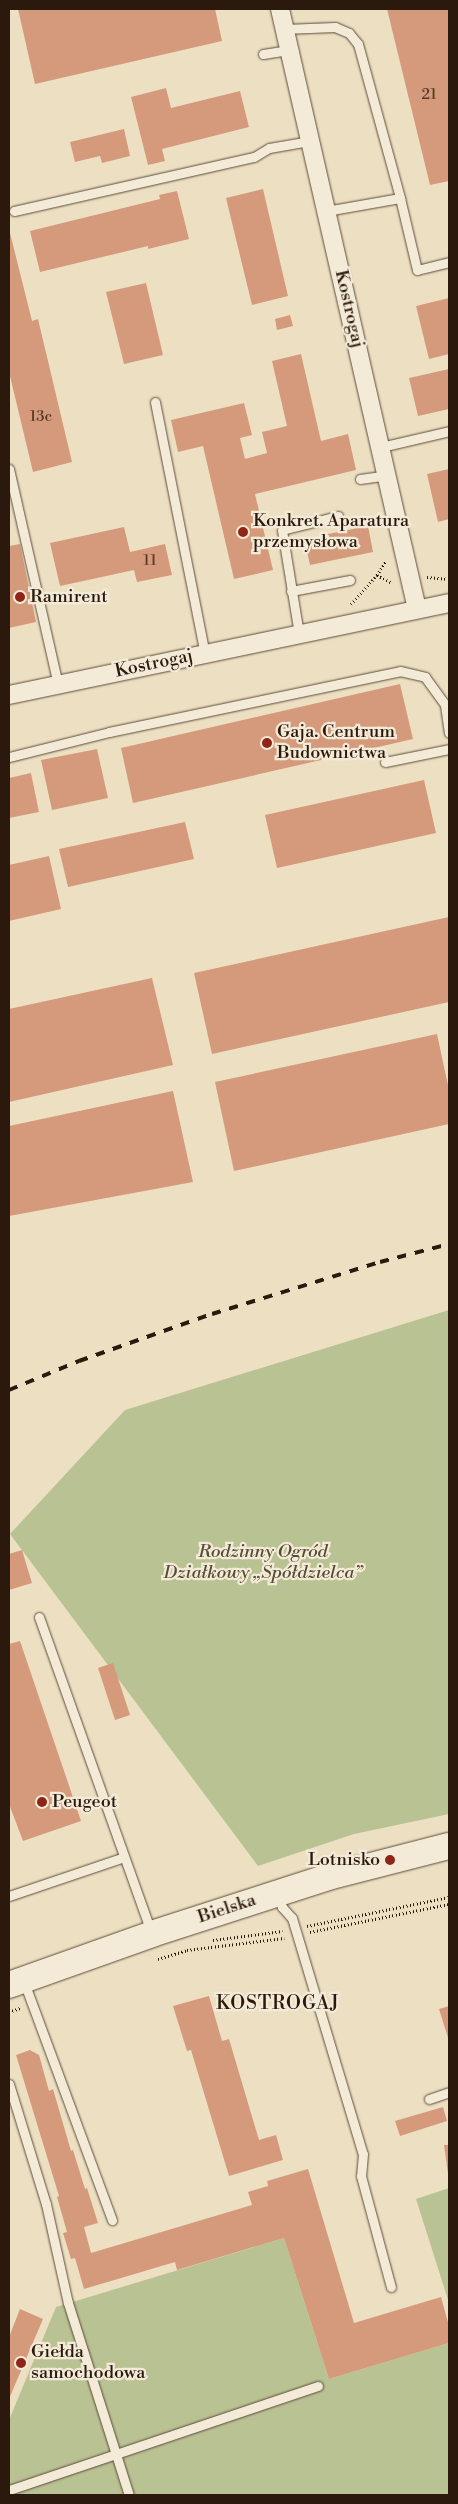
<!DOCTYPE html>
<meta charset="utf-8">
<style>
body{margin:0}
#map{position:relative;width:458px;height:2504px;overflow:hidden;background:#ede0c2;font-family:"Libre Bodoni",serif}
div>[style]{position:absolute}
[style*='--x']{left:calc(var(--x)*1px);top:calc(var(--y)*1px);width:calc(var(--w)*1px);rotate:calc(var(--a)*1deg)}
.green>*{inset:0;background:#b9c293}
.building>*{inset:0;background:#d49a7b}
.path>*{height:3px;margin-top:-1.5px;transform-origin:0;background:repeating-linear-gradient(90deg,#2b190d 0 1px,transparent 0 3.5px)}
.roads{filter:drop-shadow(0 0 1px #5c4b3a) drop-shadow(0 0 1px #5c4b3a)}
.lane>*{height:9px;margin:-4.5px;padding:0 4.5px;transform-origin:4.5px;border-radius:4.5px;background:#f3ebd7}
.street>*{height:18px;margin:-9px;padding:0 9px;transform-origin:9px;border-radius:9px;background:#f3ebd7}
.secondary>*{height:26px;margin:-13px;padding:0 13px;transform-origin:13px;border-radius:13px;background:#f3ebd7}
.rail>*{height:4px;margin-top:-2px;transform-origin:0;background:repeating-linear-gradient(90deg,#2b190d 0 9px,transparent 0 18px)}
.dots>*{width:14px;height:14px;translate:-50% -50%;box-sizing:border-box;border:2px solid #f3ebd7;border-radius:50%}
span{translate:-50% -50%;white-space:nowrap;text-align:center;line-height:1.15;-webkit-text-stroke:4.5px #f3ebd7;paint-order:stroke}
.number-label{font-size:15px;color:#553928}
.number-label span{-webkit-text-stroke-width:0}
.street-label{font-size:18px;color:#2b190d}
.poi-label{font-size:18px;color:#2b190d}
.left{translate:0 -50%;text-align:left}
.right{translate:-100% -50%;text-align:right}
.park-label{font-size:18px;color:#564c35;font-style:italic}
.neighbourhood-label{font-size:19px;color:#2b190d;letter-spacing:1px}
.frame{position:absolute;inset:0;border:10px solid #2b190d;pointer-events:none}
</style>
<div id="map">
<div class="green">
<div style="clip-path:polygon(449px 1310px,449px 1814px,354px 1834px,258px 1866px,10px 1534px,125px 1410px)"></div>
<div style="clip-path:polygon(449px 2188px,449px 2303px,416px 2199px)"></div>
<div style="clip-path:polygon(284px 2238px,329px 2379px,449px 2343px,449px 2495px,9px 2495px,9px 2420px,56px 2307px)"></div>
</div>
<div class="building">
<div style="clip-path:polygon(18px 9px,215px 9px,222px 41px,35px 84px)"></div>
<div style="clip-path:polygon(387px 9px,449px 9px,449px 181px,430px 185px)"></div>
<div style="clip-path:polygon(166px 88px,171px 108px,240px 91px,249px 127px,162px 149px,165px 161px,148px 165px,131px 97px)"></div>
<div style="clip-path:polygon(124px 129px,130px 156px,102px 163px,100px 156px,75px 162px,70px 142px)"></div>
<div style="clip-path:polygon(263px 189px,288px 296px,252px 305px,226px 198px)"></div>
<div style="clip-path:polygon(177px 191px,189px 239px,148px 249px,148px 246px,40px 272px,30px 231px,160px 199px,159px 195px)"></div>
<div style="clip-path:polygon(9px 229px,32px 321px,38px 319px,72px 462px,33px 472px,9px 372px)"></div>
<div style="clip-path:polygon(146px 283px,163px 355px,124px 364px,106px 292px)"></div>
<div style="clip-path:polygon(449px 298px,449px 354px,429px 359px,416px 306px)"></div>
<div style="clip-path:polygon(290px 315px,293px 326px,277px 330px,275px 319px)"></div>
<div style="clip-path:polygon(301px 354px,321px 441px,348px 434px,356px 470px,255px 494px,273px 570px,234px 579px,203px 446px,178px 452px,171px 420px,244px 403px,252px 435px,240px 438px,245px 459px,267px 453px,262px 432px,287px 426px,272px 361px)"></div>
<div style="clip-path:polygon(449px 369px,449px 409px,418px 416px,409px 378px)"></div>
<div style="clip-path:polygon(449px 469px,449px 519px,438px 522px,427px 474px)"></div>
<div style="clip-path:polygon(368px 526px,373px 552px,310px 565px,306px 547px,330px 542px,328px 534px)"></div>
<div style="clip-path:polygon(124px 527px,130px 552px,165px 544px,172px 575px,137px 582px,134px 570px,60px 586px,50px 543px)"></div>
<div style="clip-path:polygon(20px 544px,36px 622px,9px 628px,9px 546px)"></div>
<div style="clip-path:polygon(400px 684px,413px 739px,133px 803px,121px 748px)"></div>
<div style="clip-path:polygon(97px 749px,108px 798px,52px 810px,41px 760px)"></div>
<div style="clip-path:polygon(31px 773px,39px 812px,9px 818px,9px 778px)"></div>
<div style="clip-path:polygon(424px 780px,436px 833px,277px 868px,265px 815px)"></div>
<div style="clip-path:polygon(185px 822px,194px 859px,68px 887px,59px 849px)"></div>
<div style="clip-path:polygon(49px 856px,61px 909px,9px 921px,9px 865px)"></div>
<div style="clip-path:polygon(449px 917px,449px 1002px,212px 1054px,194px 973px)"></div>
<div style="clip-path:polygon(152px 978px,173px 1065px,9px 1102px,9px 1009px)"></div>
<div style="clip-path:polygon(437px 1034px,449px 1090px,449px 1124px,234px 1171px,215px 1082px)"></div>
<div style="clip-path:polygon(173px 1091px,193px 1182px,9px 1216px,9px 1126px)"></div>
<div style="clip-path:polygon(22px 1550px,32px 1583px,9px 1590px,9px 1554px)"></div>
<div style="clip-path:polygon(20px 1641px,81px 1821px,23px 1841px,9px 1804px,9px 1644px)"></div>
<div style="clip-path:polygon(113px 1663px,130px 1715px,115px 1720px,98px 1668px)"></div>
<div style="clip-path:polygon(209px 1996px,222px 2041px,229px 2039px,259px 2140px,276px 2135px,283px 2160px,229px 2176px,191px 2050px,187px 2051px,173px 2006px)"></div>
<div style="clip-path:polygon(449px 2006px,449px 2041px,439px 2009px)"></div>
<div style="clip-path:polygon(30px 2050px,39px 2055px,49px 2091px,53px 2089px,71px 2151px,73px 2150px,85px 2189px,87px 2188px,98px 2223px,84px 2227px,91px 2253px,252px 2205px,248px 2192px,268px 2186px,267px 2181px,308px 2169px,354px 2323px,441px 2297px,449px 2326px,449px 2343px,329px 2379px,284px 2238px,177px 2270px,175px 2262px,84px 2289px,75px 2258px,71px 2259px,63px 2233px,67px 2232px,57px 2197px,59px 2196px,16px 2055px)"></div>
<div style="clip-path:polygon(443px 2107px,447px 2121px,400px 2136px,395px 2121px)"></div>
<div style="clip-path:polygon(444px 2145px,449px 2145px,449px 2174px,448px 2174px)"></div>
<div style="clip-path:polygon(20px 2309px,43px 2319px,9px 2399px,9px 2337px)"></div>
</div>
<div class="path">
<div style="--x:377;--y:575;--w:17;--a:-57"></div>
<div style="--x:427;--y:577;--w:22;--a:5"></div>
<div style="--x:351;--y:604;--w:39;--a:-48"></div>
<div style="--x:377;--y:575;--w:17;--a:28"></div>
<div style="--x:307;--y:1926;--w:145;--a:-11.5"></div>
<div style="--x:310;--y:1932;--w:142;--a:-11.4"></div>
<div style="--x:213;--y:1940;--w:70;--a:-7.4"></div>
<div style="--x:158;--y:1959;--w:30;--a:-17"></div>
<div style="--x:187;--y:1950;--w:98;--a:-7.1"></div>
<div style="--x:9;--y:2012;--w:12;--a:-20"></div>
</div>
<div class="roads">
<div class="lane">
<div style="--x:284;--y:29;--w:51;--a:-2.2"></div>
<div style="--x:335;--y:27;--w:15;--a:23"></div>
<div style="--x:349;--y:33;--w:14;--a:51"></div>
<div style="--x:358;--y:44;--w:160;--a:74.7"></div>
<div style="--x:263;--y:54;--w:26;--a:-9"></div>
<div style="--x:14;--y:211;--w:246;--a:-12.7"></div>
<div style="--x:254;--y:157;--w:17;--a:-31"></div>
<div style="--x:269;--y:148;--w:42;--a:-9.7"></div>
<div style="--x:326;--y:211;--w:75;--a:-10"></div>
<div style="--x:400;--y:198;--w:74;--a:76.7"></div>
<div style="--x:417;--y:270;--w:33;--a:-14"></div>
<div style="--x:155;--y:402;--w:257;--a:78.8"></div>
<div style="--x:381;--y:447;--w:70;--a:-13.2"></div>
<div style="--x:9;--y:469;--w:221;--a:77.2"></div>
<div style="--x:360;--y:479;--w:27;--a:-8"></div>
<div style="--x:291;--y:591;--w:60;--a:-10.6"></div>
<div style="--x:299;--y:634;--w:105;--a:-99.3"></div>
<div style="--x:282;--y:530;--w:58;--a:-14"></div>
<div style="--x:9;--y:757;--w:103;--a:-14"></div>
<div style="--x:109;--y:732;--w:297;--a:-11.8"></div>
<div style="--x:400;--y:671;--w:26;--a:13"></div>
<div style="--x:425;--y:677;--w:34;--a:54"></div>
<div style="--x:445;--y:705;--w:28;--a:82"></div>
<div style="--x:385;--y:762;--w:65;--a:-11.5"></div>
<div style="--x:39;--y:1617;--w:334;--a:70.4"></div>
<div style="--x:9;--y:1896;--w:121;--a:-18.7"></div>
<div style="--x:278;--y:1896;--w:12;--a:70"></div>
<div style="--x:282;--y:1907;--w:15;--a:48"></div>
<div style="--x:292;--y:1918;--w:246;--a:73.3"></div>
<div style="--x:363;--y:2154;--w:22;--a:95"></div>
<div style="--x:361;--y:2176;--w:115;--a:74.9"></div>
<div style="--x:24;--y:1982;--w:254;--a:69.7"></div>
<div style="--x:9;--y:2084;--w:126;--a:72.9"></div>
<div style="--x:46;--y:2204;--w:101;--a:77.5"></div>
<div style="--x:68;--y:2303;--w:201;--a:72.4"></div>
<div style="--x:429;--y:2099;--w:21;--a:-19"></div>
<div style="--x:9;--y:2490;--w:326;--a:-18.6"></div>
</div>
<div class="street">
<div style="--x:280;--y:9;--w:615;--a:77.14"></div>
<div style="--x:9;--y:695;--w:450;--a:-11.8"></div>
</div>
<div class="secondary">
<div style="--x:9;--y:1985;--w:152;--a:-19.6"></div>
<div style="--x:152;--y:1934;--w:185;--a:-17.9"></div>
<div style="--x:328;--y:1877;--w:125;--a:-14.4"></div>
</div>
</div>
<div class="rail">
<div style="--x:9;--y:1390;--w:76;--a:-22.5"></div>
<div style="--x:79;--y:1361;--w:141;--a:-19.5"></div>
<div style="--x:212;--y:1314;--w:176;--a:-17.2"></div>
<div style="--x:380;--y:1262;--w:71;--a:-14.6"></div>
</div>
<div class="dots">
<div style="left:243px;top:532px;background:#8f2418"></div>
<div style="left:20px;top:597px;background:#8f2418"></div>
<div style="left:267px;top:743px;background:#8f2418"></div>
<div style="left:42px;top:1802px;background:#8f2418"></div>
<div style="left:390px;top:1860px;background:#8f2418"></div>
<div style="left:21px;top:2363px;background:#8f2418"></div>
</div>
<div class="number-label">
<span style="left:429px;top:95px">21</span>
<span style="left:41px;top:417px">13c</span>
<span style="left:150px;top:561px">11</span>
</div>
<div class="street-label">
<span style="left:349px;top:309px;rotate:77deg">Kostrogaj</span>
<span style="left:154px;top:664px;rotate:-12deg">Kostrogaj</span>
<span style="left:227px;top:1909px;rotate:-18deg">Bielska</span>
</div>
<div class="poi-label">
<span class="left" style="left:253px;top:532px">Konkret. Aparatura<br>przemysłowa</span>
<span class="left" style="left:30px;top:597px">Ramirent</span>
<span class="left" style="left:277px;top:743px">Gaja. Centrum<br>Budownictwa</span>
<span class="left" style="left:52px;top:1802px">Peugeot</span>
<span class="right" style="left:380px;top:1860px">Lotnisko</span>
<span class="left" style="left:31px;top:2363px">Giełda<br>samochodowa</span>
</div>
<div class="park-label">
<span style="left:263px;top:1563px">Rodzinny Ogród<br>Działkowy „Spółdzielca”</span>
</div>
<div class="neighbourhood-label">
<span style="left:278px;top:2004px">KOSTROGAJ</span>
</div>
<div class="frame"></div>
</div>
